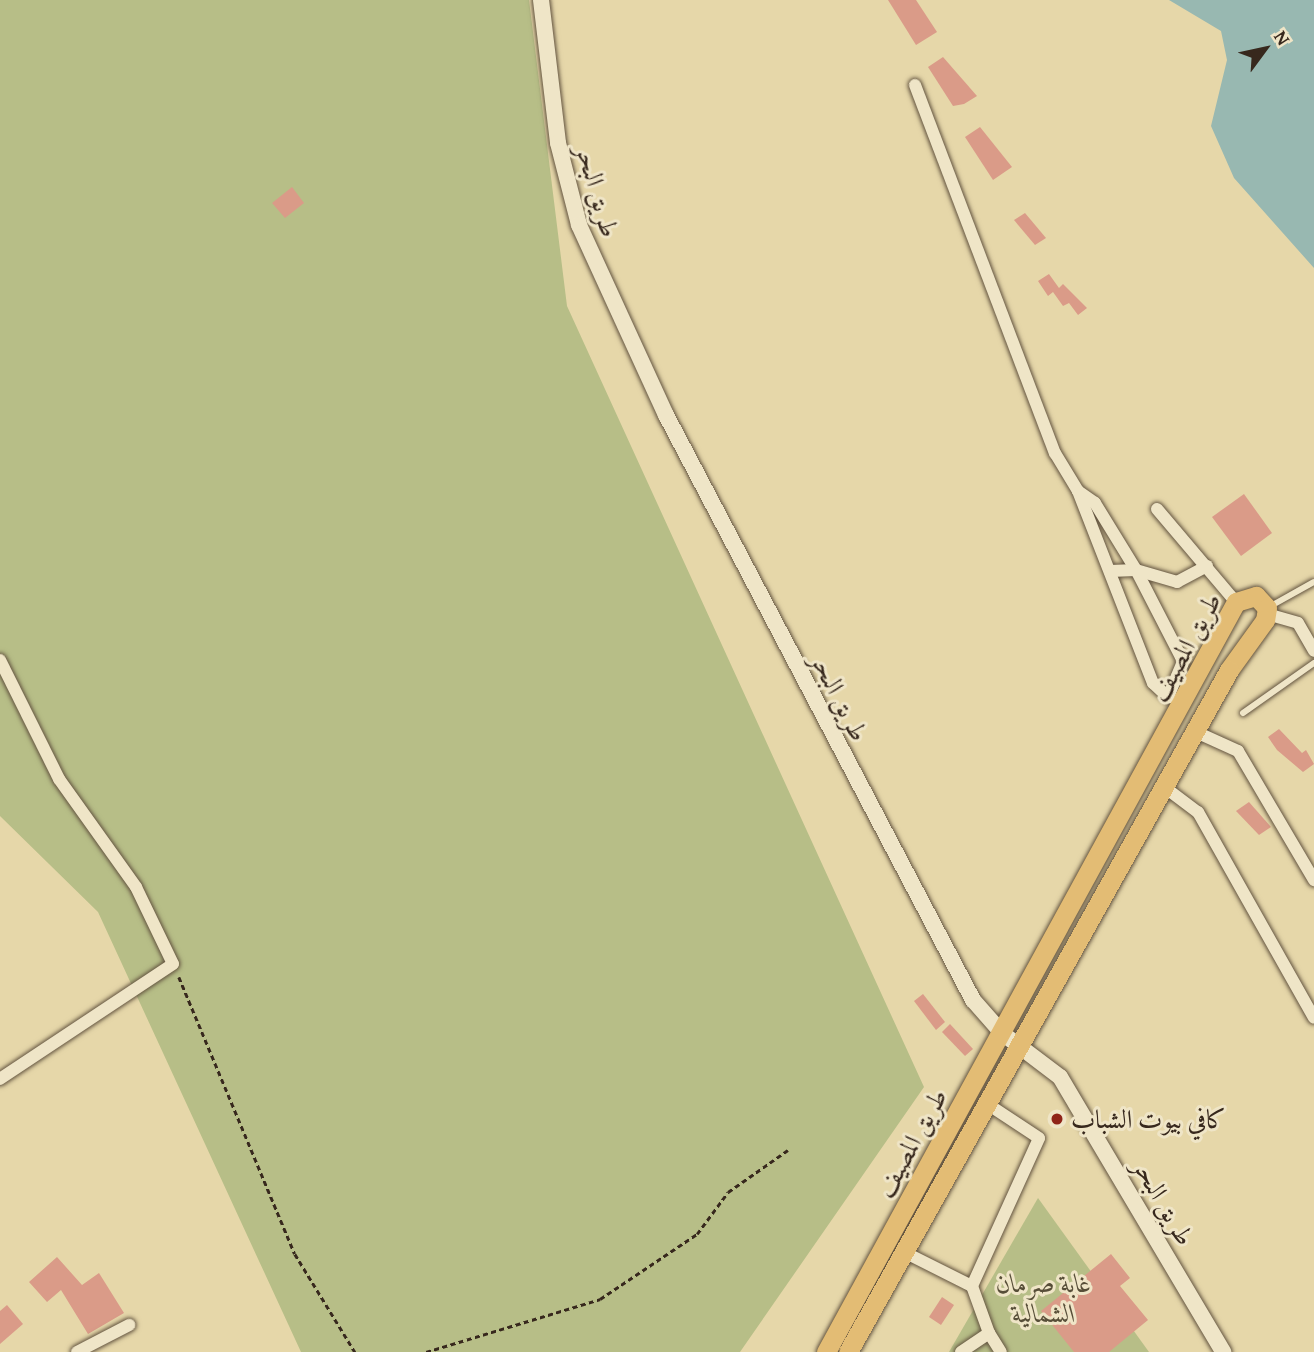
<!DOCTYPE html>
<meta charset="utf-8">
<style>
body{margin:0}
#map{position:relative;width:1314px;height:1352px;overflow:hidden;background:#e6d7a9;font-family:"Gentium Book Plus",Amiri,serif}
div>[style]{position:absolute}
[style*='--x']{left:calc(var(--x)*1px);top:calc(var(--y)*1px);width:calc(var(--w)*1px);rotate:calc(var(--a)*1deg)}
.green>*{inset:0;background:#b7be87}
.water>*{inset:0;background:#98b8b1}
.building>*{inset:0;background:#da9b88}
.path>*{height:2.5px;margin-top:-1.25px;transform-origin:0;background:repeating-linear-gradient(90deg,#37281d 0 5px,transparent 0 8.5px)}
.roads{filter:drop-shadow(0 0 2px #635440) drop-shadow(0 0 2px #635440)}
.service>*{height:6px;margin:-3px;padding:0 3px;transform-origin:3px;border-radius:3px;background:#efe5c7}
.minor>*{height:12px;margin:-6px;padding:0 6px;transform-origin:6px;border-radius:6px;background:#efe5c7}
.tertiary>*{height:16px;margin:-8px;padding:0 8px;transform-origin:8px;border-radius:8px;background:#efe5c7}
.primary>*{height:19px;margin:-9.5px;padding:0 9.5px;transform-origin:9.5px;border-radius:9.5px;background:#e3bc74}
.dots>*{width:19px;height:19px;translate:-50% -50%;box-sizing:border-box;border:4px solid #efe5c7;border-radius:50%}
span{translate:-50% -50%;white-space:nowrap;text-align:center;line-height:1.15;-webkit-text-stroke:6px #efe5c7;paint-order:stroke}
.street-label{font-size:26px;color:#37281d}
.poi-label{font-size:26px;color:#37281d}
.left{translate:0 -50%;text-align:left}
.park-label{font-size:26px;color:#574e38;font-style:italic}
.north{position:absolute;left:1230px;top:14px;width:70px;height:70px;-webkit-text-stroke:5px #efe5c7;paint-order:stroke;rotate:57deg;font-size:19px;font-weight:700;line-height:28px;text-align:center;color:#37281d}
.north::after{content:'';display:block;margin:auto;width:24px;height:32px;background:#37281d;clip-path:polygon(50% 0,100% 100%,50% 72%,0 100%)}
</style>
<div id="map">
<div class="green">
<div style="clip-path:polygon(0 0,529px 0,567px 306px,924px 1087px,740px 1352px,301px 1352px,98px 912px,0 816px)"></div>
<div style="clip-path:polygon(1038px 1198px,1149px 1352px,949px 1352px)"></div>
</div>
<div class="water">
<div style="clip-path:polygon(1169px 0,1314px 0,1314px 268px,1234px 178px,1211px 126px,1227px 60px,1221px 31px)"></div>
</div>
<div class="building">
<div style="clip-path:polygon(888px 0,916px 0,937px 32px,916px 45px)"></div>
<div style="clip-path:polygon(943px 57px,977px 96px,964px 104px,953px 106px,928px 67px)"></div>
<div style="clip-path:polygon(980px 127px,1012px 167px,993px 180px,965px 137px)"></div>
<div style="clip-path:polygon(292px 187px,304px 203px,285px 218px,272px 203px)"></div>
<div style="clip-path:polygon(1025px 213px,1046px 238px,1035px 245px,1014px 220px)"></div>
<div style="clip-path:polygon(1049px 274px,1059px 288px,1063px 284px,1087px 308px,1078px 315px,1069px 303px,1063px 306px,1053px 292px,1048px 296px,1038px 281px)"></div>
<div style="clip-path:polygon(1244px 494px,1272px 533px,1241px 556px,1212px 517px)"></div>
<div style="clip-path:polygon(1279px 729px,1302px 753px,1306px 750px,1314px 764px,1303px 772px,1277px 750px,1268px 737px)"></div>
<div style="clip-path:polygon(1249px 802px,1271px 827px,1259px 835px,1236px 811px)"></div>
<div style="clip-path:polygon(923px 994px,945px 1022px,936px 1030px,914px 1001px)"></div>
<div style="clip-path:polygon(950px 1024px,973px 1049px,965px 1056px,942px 1032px)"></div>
<div style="clip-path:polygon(1111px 1254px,1130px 1278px,1120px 1286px,1148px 1320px,1109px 1352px,1074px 1352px,1041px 1311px)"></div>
<div style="clip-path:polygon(57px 1257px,82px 1285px,99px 1273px,124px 1313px,88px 1334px,61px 1290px,47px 1302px,29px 1282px)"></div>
<div style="clip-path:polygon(942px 1297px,954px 1305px,941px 1325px,929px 1317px)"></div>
<div style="clip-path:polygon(7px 1305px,23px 1324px,0 1344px,0 1311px)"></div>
</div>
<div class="path">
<div style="--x:179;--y:977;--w:300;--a:67.3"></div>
<div style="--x:295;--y:1254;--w:115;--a:58.5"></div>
<div style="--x:426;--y:1352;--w:182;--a:-16.9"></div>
<div style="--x:600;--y:1299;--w:117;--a:-33.8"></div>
<div style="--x:697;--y:1234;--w:52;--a:-53.6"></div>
<div style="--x:728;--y:1192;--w:73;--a:-35"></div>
</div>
<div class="roads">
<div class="service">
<div style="--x:1269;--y:607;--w:51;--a:-29.1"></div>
<div style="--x:1243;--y:713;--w:87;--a:-35.2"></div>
</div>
<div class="minor">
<div style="--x:915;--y:85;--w:394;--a:69.2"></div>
<div style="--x:1055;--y:453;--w:44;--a:58.8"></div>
<div style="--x:1078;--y:491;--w:206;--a:68.7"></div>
<div style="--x:1153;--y:683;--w:21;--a:43"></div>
<div style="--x:1168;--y:697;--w:39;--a:-67"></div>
<div style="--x:1183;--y:661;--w:102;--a:-117.3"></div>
<div style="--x:1136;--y:570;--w:79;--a:-121.5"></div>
<div style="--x:1095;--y:503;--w:21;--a:-145"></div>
<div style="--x:1157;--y:509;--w:122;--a:49.7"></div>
<div style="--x:1110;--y:571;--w:26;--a:-2"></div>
<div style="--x:1136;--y:570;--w:43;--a:16.3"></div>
<div style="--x:1177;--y:582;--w:34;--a:-28"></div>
<div style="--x:1267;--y:614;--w:32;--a:16"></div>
<div style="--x:1298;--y:623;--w:32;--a:60"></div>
<div style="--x:0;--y:660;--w:133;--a:63.6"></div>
<div style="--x:59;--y:779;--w:133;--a:54.5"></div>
<div style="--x:136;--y:887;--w:85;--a:64.3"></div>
<div style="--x:173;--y:964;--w:208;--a:146.4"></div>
<div style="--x:1196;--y:732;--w:46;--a:24.3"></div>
<div style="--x:1238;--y:751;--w:150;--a:59.5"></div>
<div style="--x:1167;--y:789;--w:39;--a:37"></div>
<div style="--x:1198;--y:812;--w:236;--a:60.6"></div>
<div style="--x:904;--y:1252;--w:76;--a:26.6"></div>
<div style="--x:972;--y:1286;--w:162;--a:-65.6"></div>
<div style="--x:1039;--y:1138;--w:64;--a:-146.6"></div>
<div style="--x:989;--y:1333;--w:22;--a:58"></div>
<div style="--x:77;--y:1352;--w:59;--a:-27.4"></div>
<div style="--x:961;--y:1352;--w:34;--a:-34"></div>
<div style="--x:989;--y:1333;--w:50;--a:-109.9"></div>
</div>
<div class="tertiary">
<div style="--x:541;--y:0;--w:144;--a:83.2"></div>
<div style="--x:558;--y:143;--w:85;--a:75.6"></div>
<div style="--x:579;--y:225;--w:209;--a:65.4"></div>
<div style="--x:666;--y:415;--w:661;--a:62.31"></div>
<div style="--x:973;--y:1000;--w:44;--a:48.7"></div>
<div style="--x:1002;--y:1033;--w:73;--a:37.2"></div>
<div style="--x:1060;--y:1077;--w:320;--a:59.3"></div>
</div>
<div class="primary">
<div style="--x:826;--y:1352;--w:855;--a:-61.34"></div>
<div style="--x:1236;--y:602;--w:21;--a:-17"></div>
<div style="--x:1256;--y:596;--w:16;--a:47"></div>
<div style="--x:1267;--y:608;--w:12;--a:99"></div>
<div style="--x:1265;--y:620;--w:62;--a:125.8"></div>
<div style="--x:1229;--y:670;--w:781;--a:119.19"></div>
</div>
</div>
<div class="dots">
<div style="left:1057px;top:1119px;background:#8f2418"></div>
</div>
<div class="street-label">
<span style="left:598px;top:191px;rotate:74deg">طريق البحر</span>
<span style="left:1185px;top:647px;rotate:-61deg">طريق المصيف</span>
<span style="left:840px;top:697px;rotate:63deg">طريق البحر</span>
<span style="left:911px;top:1143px;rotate:-61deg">طريق المصيف</span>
<span style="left:1164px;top:1202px;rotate:60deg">طريق البحر</span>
</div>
<div class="poi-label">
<span class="left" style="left:1071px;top:1119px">كافي بيوت الشباب</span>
</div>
<div class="park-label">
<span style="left:1044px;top:1298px">غابة صرمان<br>الشمالية</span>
</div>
<div class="north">N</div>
</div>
